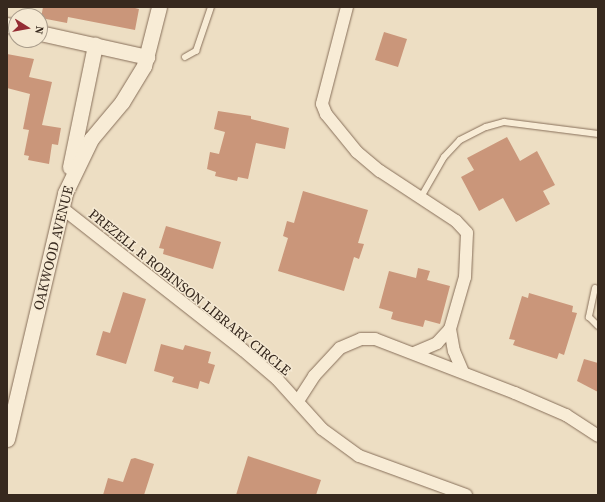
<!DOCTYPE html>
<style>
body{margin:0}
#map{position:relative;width:605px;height:502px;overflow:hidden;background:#eddec3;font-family:"Source Serif 4",serif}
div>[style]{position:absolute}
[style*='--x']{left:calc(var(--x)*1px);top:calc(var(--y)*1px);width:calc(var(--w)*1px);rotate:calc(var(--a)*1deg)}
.building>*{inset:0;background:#ca967a}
.roads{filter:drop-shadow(0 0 1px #876f5a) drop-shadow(0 0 1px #876f5a)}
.service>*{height:6px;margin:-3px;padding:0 3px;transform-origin:3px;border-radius:3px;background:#f8ecd6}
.minor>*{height:12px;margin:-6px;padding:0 6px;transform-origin:6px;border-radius:6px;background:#f8ecd6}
.tertiary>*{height:15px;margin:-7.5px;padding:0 7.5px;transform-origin:7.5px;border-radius:7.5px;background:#f8ecd6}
span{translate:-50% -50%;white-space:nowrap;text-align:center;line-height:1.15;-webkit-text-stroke:3px #f5e9d3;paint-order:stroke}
.street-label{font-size:14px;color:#37291e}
.frame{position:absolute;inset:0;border:8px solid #37291e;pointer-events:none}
.north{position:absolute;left:8px;top:8px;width:40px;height:40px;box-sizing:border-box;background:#f5e9d3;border:1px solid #a99c8b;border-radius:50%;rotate:101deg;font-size:11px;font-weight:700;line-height:16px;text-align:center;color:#37291e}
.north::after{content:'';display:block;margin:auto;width:14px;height:18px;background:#942c33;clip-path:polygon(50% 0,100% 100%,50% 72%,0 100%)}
</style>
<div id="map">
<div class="building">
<div style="clip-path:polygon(43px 7px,131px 7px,139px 9px,135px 30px,68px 17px,67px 23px,41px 18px)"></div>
<div style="clip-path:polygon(384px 32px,407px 39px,398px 67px,375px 60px)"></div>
<div style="clip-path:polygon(7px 54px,34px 59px,29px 77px,52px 82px,42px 125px,61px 128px,58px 145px,52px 144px,49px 164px,28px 160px,29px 156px,24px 155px,29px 130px,23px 129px,30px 94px,7px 88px)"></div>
<div style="clip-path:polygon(218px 111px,251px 116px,251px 119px,289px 128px,285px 149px,256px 143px,248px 179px,238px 177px,237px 181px,215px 176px,216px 172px,207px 169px,210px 152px,219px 154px,225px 132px,214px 129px)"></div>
<div style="clip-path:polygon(507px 137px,520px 161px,537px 151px,555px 185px,543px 191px,550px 204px,516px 222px,503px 198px,479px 211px,461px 177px,474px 170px,467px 158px)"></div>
<div style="clip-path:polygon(303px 191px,368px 210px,358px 243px,364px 244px,359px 259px,354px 257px,344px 291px,278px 271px,288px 238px,283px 236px,287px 221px,294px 223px)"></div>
<div style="clip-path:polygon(166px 226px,221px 242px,213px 269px,163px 254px,164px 249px,159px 248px)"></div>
<div style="clip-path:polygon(418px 268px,430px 271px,427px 280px,450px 286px,440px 324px,425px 320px,423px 327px,398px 321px,391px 319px,393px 312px,379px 308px,389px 271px,416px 278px)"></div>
<div style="clip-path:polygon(123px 292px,146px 299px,126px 364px,96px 355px,103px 331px,110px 333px)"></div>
<div style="clip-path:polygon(529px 293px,573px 306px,572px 312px,577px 313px,564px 355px,559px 353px,557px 359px,513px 345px,515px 340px,509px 339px,522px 296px,528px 298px)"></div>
<div style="clip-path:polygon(161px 344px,183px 350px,185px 345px,211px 352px,208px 363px,215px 365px,209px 384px,200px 381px,198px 389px,172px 382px,174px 377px,154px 371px)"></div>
<div style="clip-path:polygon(584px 359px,598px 363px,598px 392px,577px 381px)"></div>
<div style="clip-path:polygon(248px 456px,321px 480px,316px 495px,236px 495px)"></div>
<div style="clip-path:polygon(135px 458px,154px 464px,144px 495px,103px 495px,108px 478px,123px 482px,131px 459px)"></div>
</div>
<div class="roads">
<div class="service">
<div style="--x:185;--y:57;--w:13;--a:-29"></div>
<div style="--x:196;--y:51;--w:46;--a:-71.2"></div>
<div style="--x:421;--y:197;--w:46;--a:-60.1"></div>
<div style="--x:444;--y:157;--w:23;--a:-47"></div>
<div style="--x:460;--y:140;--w:29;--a:-27"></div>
<div style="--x:486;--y:127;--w:19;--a:-16"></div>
<div style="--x:504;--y:122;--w:95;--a:7.3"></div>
<div style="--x:595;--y:288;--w:30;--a:102"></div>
<div style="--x:589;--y:317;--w:13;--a:45"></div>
</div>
<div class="minor">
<div style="--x:347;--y:7;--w:100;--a:104.5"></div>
<div style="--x:322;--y:104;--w:11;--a:68"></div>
<div style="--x:326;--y:114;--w:49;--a:50.8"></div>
<div style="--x:357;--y:152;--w:30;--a:40"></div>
<div style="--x:380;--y:171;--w:91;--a:33.3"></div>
<div style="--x:456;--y:221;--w:16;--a:47"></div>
<div style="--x:467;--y:233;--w:44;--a:92.6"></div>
<div style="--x:465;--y:277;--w:54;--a:106.1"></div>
<div style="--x:450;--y:329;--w:22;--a:80"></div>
<div style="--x:454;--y:351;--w:21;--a:67"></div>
<div style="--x:62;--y:208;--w:230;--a:38.1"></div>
<div style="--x:243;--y:350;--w:45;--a:40.5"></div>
<div style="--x:277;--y:379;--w:67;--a:48"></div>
<div style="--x:322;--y:429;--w:46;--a:36.1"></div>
<div style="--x:359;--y:456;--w:114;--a:20"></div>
<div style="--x:414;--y:353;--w:25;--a:-23"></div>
<div style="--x:437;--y:343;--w:19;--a:-47"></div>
<div style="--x:298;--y:401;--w:30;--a:-57"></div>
<div style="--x:314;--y:376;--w:38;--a:-47"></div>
<div style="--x:340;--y:348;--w:23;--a:-23"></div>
<div style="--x:361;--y:339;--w:14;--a:0"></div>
<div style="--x:375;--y:339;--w:150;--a:21.1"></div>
<div style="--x:515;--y:393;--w:56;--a:23.3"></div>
<div style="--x:566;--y:415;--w:38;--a:33"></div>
</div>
<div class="tertiary">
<div style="--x:7;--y:25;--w:9;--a:13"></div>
<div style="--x:40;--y:33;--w:110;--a:12.6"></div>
<div style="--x:70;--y:167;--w:125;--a:-78.4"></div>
<div style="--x:7;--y:439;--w:253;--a:-76.7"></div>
<div style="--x:65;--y:193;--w:60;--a:-64.3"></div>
<div style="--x:91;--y:139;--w:48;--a:-50"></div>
<div style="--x:122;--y:102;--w:42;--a:-58.6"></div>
<div style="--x:144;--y:66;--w:61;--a:-75.7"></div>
</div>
</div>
<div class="street-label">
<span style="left:53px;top:248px;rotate:-76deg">OAKWOOD AVENUE</span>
<span style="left:190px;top:292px;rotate:39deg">PREZELL R ROBINSON LIBRARY CIRCLE</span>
</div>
<div class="frame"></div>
<div class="north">N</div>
</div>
